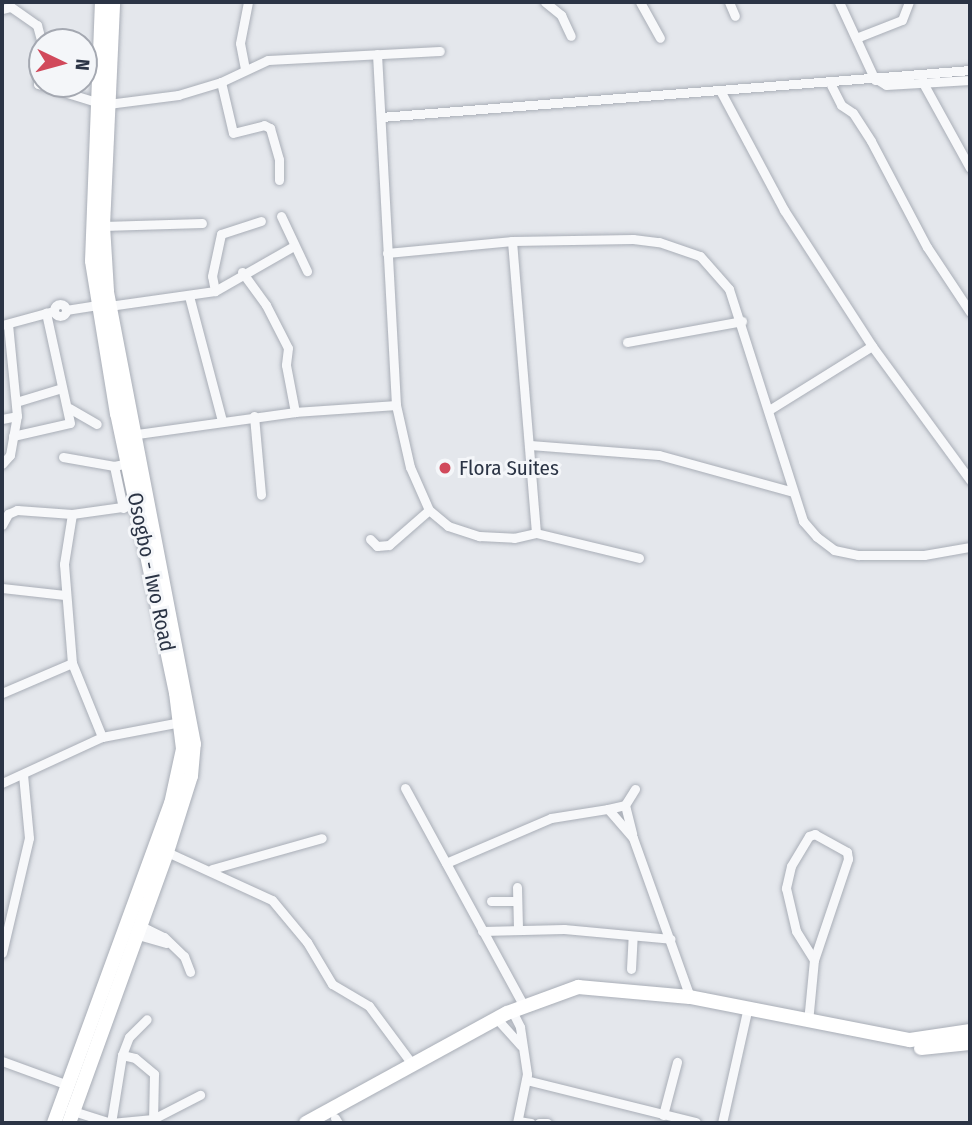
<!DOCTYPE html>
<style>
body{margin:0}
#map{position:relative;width:972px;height:1125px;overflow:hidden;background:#e4e7ec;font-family:"Fira Sans Condensed",sans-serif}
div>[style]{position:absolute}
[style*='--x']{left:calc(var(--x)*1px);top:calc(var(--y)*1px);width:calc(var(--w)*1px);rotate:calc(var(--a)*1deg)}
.roads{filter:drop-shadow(0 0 2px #a9aeb7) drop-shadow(0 0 2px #a9aeb7)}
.minor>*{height:9px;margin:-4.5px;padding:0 4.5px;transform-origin:4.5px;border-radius:4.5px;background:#f7f8fa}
.minor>.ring{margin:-4.5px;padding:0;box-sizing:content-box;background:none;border:9px solid #f7f8fa;border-radius:50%}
.primary>*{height:14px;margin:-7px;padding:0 7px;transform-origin:7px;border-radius:7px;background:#fff}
.dots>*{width:19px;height:19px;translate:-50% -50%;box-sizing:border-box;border:4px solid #f4f6f9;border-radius:50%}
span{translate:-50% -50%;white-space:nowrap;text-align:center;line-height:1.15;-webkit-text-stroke:6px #f4f6f9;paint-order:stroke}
.poi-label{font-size:21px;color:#2b3445}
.left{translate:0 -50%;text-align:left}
.street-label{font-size:21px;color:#2b3445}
.frame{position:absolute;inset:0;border:4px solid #2b3445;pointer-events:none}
.north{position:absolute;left:28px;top:28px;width:70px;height:70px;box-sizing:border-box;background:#f4f6f9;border:2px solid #a4a8b1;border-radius:50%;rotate:95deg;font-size:19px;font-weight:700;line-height:28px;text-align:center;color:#2b3445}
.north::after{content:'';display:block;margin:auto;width:24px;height:32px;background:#d1495b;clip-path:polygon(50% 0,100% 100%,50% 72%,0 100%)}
</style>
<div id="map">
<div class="roads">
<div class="minor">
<div style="--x:545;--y:2;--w:21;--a:39"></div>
<div style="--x:561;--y:15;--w:23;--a:65"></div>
<div style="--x:640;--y:2;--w:41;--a:60.9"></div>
<div style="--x:729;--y:2;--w:15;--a:67"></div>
<div style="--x:839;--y:2;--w:86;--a:65.2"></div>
<div style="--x:2;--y:9;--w:9;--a:-13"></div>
<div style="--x:11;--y:7;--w:32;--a:35"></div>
<div style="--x:37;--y:25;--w:20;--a:75"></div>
<div style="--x:42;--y:44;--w:40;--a:95.7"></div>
<div style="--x:38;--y:84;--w:61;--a:17.2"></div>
<div style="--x:856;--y:38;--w:49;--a:-21.4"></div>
<div style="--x:902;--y:20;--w:19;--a:-69"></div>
<div style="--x:377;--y:54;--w:352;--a:86.9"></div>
<div style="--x:396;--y:405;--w:64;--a:77.3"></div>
<div style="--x:410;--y:467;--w:47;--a:66.2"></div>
<div style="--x:429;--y:510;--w:25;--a:40"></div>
<div style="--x:448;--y:526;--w:33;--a:18"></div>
<div style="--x:479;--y:536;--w:35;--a:3"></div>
<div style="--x:514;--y:538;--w:23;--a:-13"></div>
<div style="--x:536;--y:533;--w:106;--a:13.6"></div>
<div style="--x:245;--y:69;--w:26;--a:-101"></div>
<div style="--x:240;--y:43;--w:42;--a:-79"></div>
<div style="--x:878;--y:80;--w:9;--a:32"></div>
<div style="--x:886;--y:85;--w:84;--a:-3.4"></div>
<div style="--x:221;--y:82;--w:52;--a:76.8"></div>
<div style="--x:233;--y:133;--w:32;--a:-14"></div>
<div style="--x:264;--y:125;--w:7;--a:27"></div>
<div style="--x:270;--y:128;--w:33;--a:74"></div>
<div style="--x:279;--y:160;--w:20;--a:90"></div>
<div style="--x:923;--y:83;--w:97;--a:61.1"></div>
<div style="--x:831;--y:85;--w:22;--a:63"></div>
<div style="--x:841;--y:105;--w:14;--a:34"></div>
<div style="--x:853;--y:113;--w:33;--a:57"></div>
<div style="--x:871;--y:141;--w:120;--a:62.2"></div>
<div style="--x:927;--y:247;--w:78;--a:56.5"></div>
<div style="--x:721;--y:92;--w:134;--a:61.9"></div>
<div style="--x:784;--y:210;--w:162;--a:57.1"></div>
<div style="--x:872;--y:346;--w:166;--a:53.8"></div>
<div style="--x:108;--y:104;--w:71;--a:-7.3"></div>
<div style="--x:178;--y:95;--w:45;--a:-16.8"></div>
<div style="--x:221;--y:82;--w:52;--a:-25.1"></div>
<div style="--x:268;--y:60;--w:172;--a:-3"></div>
<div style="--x:381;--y:117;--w:591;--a:-4.56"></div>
<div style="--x:281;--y:216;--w:61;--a:64.7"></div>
<div style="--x:103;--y:226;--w:99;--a:-1.7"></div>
<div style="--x:512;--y:241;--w:293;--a:85.3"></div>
<div style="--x:387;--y:253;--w:126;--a:-5.5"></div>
<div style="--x:512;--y:241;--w:121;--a:-0.9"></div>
<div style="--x:633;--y:239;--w:26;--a:7"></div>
<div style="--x:659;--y:242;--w:43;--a:18.9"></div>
<div style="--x:700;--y:256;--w:44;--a:48.7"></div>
<div style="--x:729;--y:289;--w:244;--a:72.3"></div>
<div style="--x:803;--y:521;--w:21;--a:49"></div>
<div style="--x:817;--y:537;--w:21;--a:37"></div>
<div style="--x:834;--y:550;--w:25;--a:12"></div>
<div style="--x:858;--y:555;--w:66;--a:0"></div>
<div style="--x:924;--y:555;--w:47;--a:-9.9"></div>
<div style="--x:242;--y:272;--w:41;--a:54"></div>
<div style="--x:266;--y:305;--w:48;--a:62.9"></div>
<div style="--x:288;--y:348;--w:17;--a:97"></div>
<div style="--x:286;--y:365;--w:48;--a:79.2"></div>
<div style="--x:215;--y:291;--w:15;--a:-101"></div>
<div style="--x:212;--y:276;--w:43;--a:-77.9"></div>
<div style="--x:221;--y:234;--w:42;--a:-18"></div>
<div style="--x:189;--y:296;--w:129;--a:75.2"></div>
<div class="ring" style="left:54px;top:304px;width:3px;height:3px"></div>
<div style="--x:109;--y:306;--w:107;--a:-8.1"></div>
<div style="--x:215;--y:291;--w:91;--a:-29.7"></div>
<div style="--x:66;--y:310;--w:32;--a:-9"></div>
<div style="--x:2;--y:325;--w:54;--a:-15.1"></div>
<div style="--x:627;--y:342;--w:117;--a:-10.3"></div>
<div style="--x:16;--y:402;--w:48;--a:-16.9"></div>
<div style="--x:69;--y:408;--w:32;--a:30"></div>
<div style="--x:769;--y:410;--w:121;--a:-31.9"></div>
<div style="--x:254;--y:416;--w:79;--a:84.9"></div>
<div style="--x:2;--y:419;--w:15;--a:-11"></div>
<div style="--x:130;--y:435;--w:167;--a:-7.9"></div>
<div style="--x:295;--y:412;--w:101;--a:-4"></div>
<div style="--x:13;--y:436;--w:58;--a:-12.8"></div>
<div style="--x:70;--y:423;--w:113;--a:-102.3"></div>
<div style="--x:530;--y:445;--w:129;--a:4.4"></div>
<div style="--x:659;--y:455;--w:139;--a:15.4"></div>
<div style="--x:63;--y:457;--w:52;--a:10"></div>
<div style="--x:114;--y:466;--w:14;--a:-12"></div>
<div style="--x:2;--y:464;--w:12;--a:-48"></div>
<div style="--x:10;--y:455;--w:40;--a:-80"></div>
<div style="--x:17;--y:416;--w:92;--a:-95.6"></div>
<div style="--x:114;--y:466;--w:43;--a:77.9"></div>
<div style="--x:72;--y:514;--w:51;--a:99.1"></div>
<div style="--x:64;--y:564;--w:99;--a:85.4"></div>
<div style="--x:72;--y:663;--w:80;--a:67.9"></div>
<div style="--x:2;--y:525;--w:13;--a:-61"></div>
<div style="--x:8;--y:514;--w:10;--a:-24"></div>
<div style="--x:17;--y:510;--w:55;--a:4.2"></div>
<div style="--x:72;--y:514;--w:65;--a:-8"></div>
<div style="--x:370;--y:539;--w:10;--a:45"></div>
<div style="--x:377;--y:546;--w:12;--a:-5"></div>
<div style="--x:389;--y:545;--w:53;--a:-41.2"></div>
<div style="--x:2;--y:588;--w:63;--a:6.3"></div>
<div style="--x:2;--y:693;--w:76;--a:-23.2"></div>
<div style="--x:2;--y:783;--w:110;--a:-24.7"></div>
<div style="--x:102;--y:737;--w:80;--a:-10.8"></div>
<div style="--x:405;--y:788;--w:248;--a:61.4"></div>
<div style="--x:625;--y:805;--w:30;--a:76"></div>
<div style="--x:608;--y:809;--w:17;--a:-13"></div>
<div style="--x:625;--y:805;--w:19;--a:-58"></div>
<div style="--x:167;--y:852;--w:115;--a:24.6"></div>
<div style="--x:272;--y:900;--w:55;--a:50.2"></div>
<div style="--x:307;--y:942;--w:49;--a:59.2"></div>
<div style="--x:332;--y:984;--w:43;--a:30.7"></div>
<div style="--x:369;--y:1006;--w:72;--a:53.4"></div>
<div style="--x:446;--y:863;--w:114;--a:-23.2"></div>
<div style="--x:551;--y:818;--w:58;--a:-9"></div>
<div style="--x:608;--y:809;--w:38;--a:49"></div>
<div style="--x:633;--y:838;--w:169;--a:70.3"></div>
<div style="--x:212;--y:869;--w:114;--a:-15.7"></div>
<div style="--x:517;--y:887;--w:42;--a:88.6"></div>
<div style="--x:491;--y:901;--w:25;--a:0"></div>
<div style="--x:141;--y:926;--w:25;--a:26"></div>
<div style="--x:164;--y:937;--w:28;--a:44"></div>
<div style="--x:184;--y:956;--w:17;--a:69"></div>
<div style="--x:482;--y:931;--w:82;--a:-1.4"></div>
<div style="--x:564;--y:929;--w:107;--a:5.3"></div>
<div style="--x:138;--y:935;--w:29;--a:16"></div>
<div style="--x:2;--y:953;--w:118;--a:-76.8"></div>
<div style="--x:29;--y:838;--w:64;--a:-95.4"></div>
<div style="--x:631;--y:969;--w:33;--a:-87"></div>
<div style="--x:512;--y:1011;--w:18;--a:63"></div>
<div style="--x:520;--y:1027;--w:48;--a:81.5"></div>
<div style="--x:527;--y:1074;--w:50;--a:101.5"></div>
<div style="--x:497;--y:1019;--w:36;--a:48"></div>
<div style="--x:808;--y:1022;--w:62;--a:-84.5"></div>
<div style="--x:814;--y:960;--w:107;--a:-71.4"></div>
<div style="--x:848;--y:859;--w:7;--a:-98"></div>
<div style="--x:847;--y:852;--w:37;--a:-151"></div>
<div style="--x:815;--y:834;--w:6;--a:162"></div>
<div style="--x:809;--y:836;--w:35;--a:121"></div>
<div style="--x:791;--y:866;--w:23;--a:103"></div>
<div style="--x:786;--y:888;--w:44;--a:76.9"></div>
<div style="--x:796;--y:931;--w:34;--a:58"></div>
<div style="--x:122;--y:1055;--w:13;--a:13"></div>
<div style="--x:135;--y:1058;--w:25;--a:40"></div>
<div style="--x:154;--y:1074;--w:47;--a:91.2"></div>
<div style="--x:2;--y:1061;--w:70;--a:20"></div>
<div style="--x:526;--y:1080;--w:175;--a:13.9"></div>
<div style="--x:70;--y:1110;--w:43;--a:17.6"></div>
<div style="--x:663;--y:1115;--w:55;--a:-75.2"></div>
<div style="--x:335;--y:1118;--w:6;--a:59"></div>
<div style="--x:518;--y:1121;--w:13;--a:9"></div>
<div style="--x:111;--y:1123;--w:69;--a:-80.8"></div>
<div style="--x:122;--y:1055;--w:19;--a:-69"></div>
<div style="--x:129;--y:1037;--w:25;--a:-45"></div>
<div style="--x:111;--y:1123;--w:42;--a:-5.4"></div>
<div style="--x:153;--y:1119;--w:53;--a:-27.1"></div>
<div style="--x:539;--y:1123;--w:8;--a:0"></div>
<div style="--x:722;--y:1123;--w:115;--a:-77.4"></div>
</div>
<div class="primary">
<div style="--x:921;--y:1048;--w:49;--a:-5.8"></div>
<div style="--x:54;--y:1123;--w:340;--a:-69.9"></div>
<div style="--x:171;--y:804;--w:56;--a:-77.7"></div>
<div style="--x:183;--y:749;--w:56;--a:-97.1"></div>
<div style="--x:176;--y:693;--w:285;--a:-101.9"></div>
<div style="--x:117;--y:414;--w:155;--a:-99.3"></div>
<div style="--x:92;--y:261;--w:259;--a:-87.8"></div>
<div style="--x:69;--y:1123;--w:288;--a:-70.1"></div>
<div style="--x:167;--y:852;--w:80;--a:-72.5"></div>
<div style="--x:191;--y:776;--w:32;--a:-85"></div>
<div style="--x:194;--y:744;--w:461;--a:-100.9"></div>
<div style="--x:107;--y:291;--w:65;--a:-93.5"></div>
<div style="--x:103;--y:226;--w:224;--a:-87.4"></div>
<div style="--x:306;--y:1123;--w:229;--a:-28.7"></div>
<div style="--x:507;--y:1013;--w:76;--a:-20.1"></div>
<div style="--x:578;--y:987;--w:112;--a:5.1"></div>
<div style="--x:690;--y:997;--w:224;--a:11.1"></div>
<div style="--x:910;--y:1040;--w:61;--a:-8.5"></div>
</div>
</div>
<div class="dots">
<div style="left:445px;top:468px;background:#d1495b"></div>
</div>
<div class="poi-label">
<span class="left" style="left:459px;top:468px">Flora Suites</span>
</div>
<div class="street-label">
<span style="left:151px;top:572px;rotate:78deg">Osogbo - Iwo Road</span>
</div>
<div class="frame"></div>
<div class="north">N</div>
</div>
